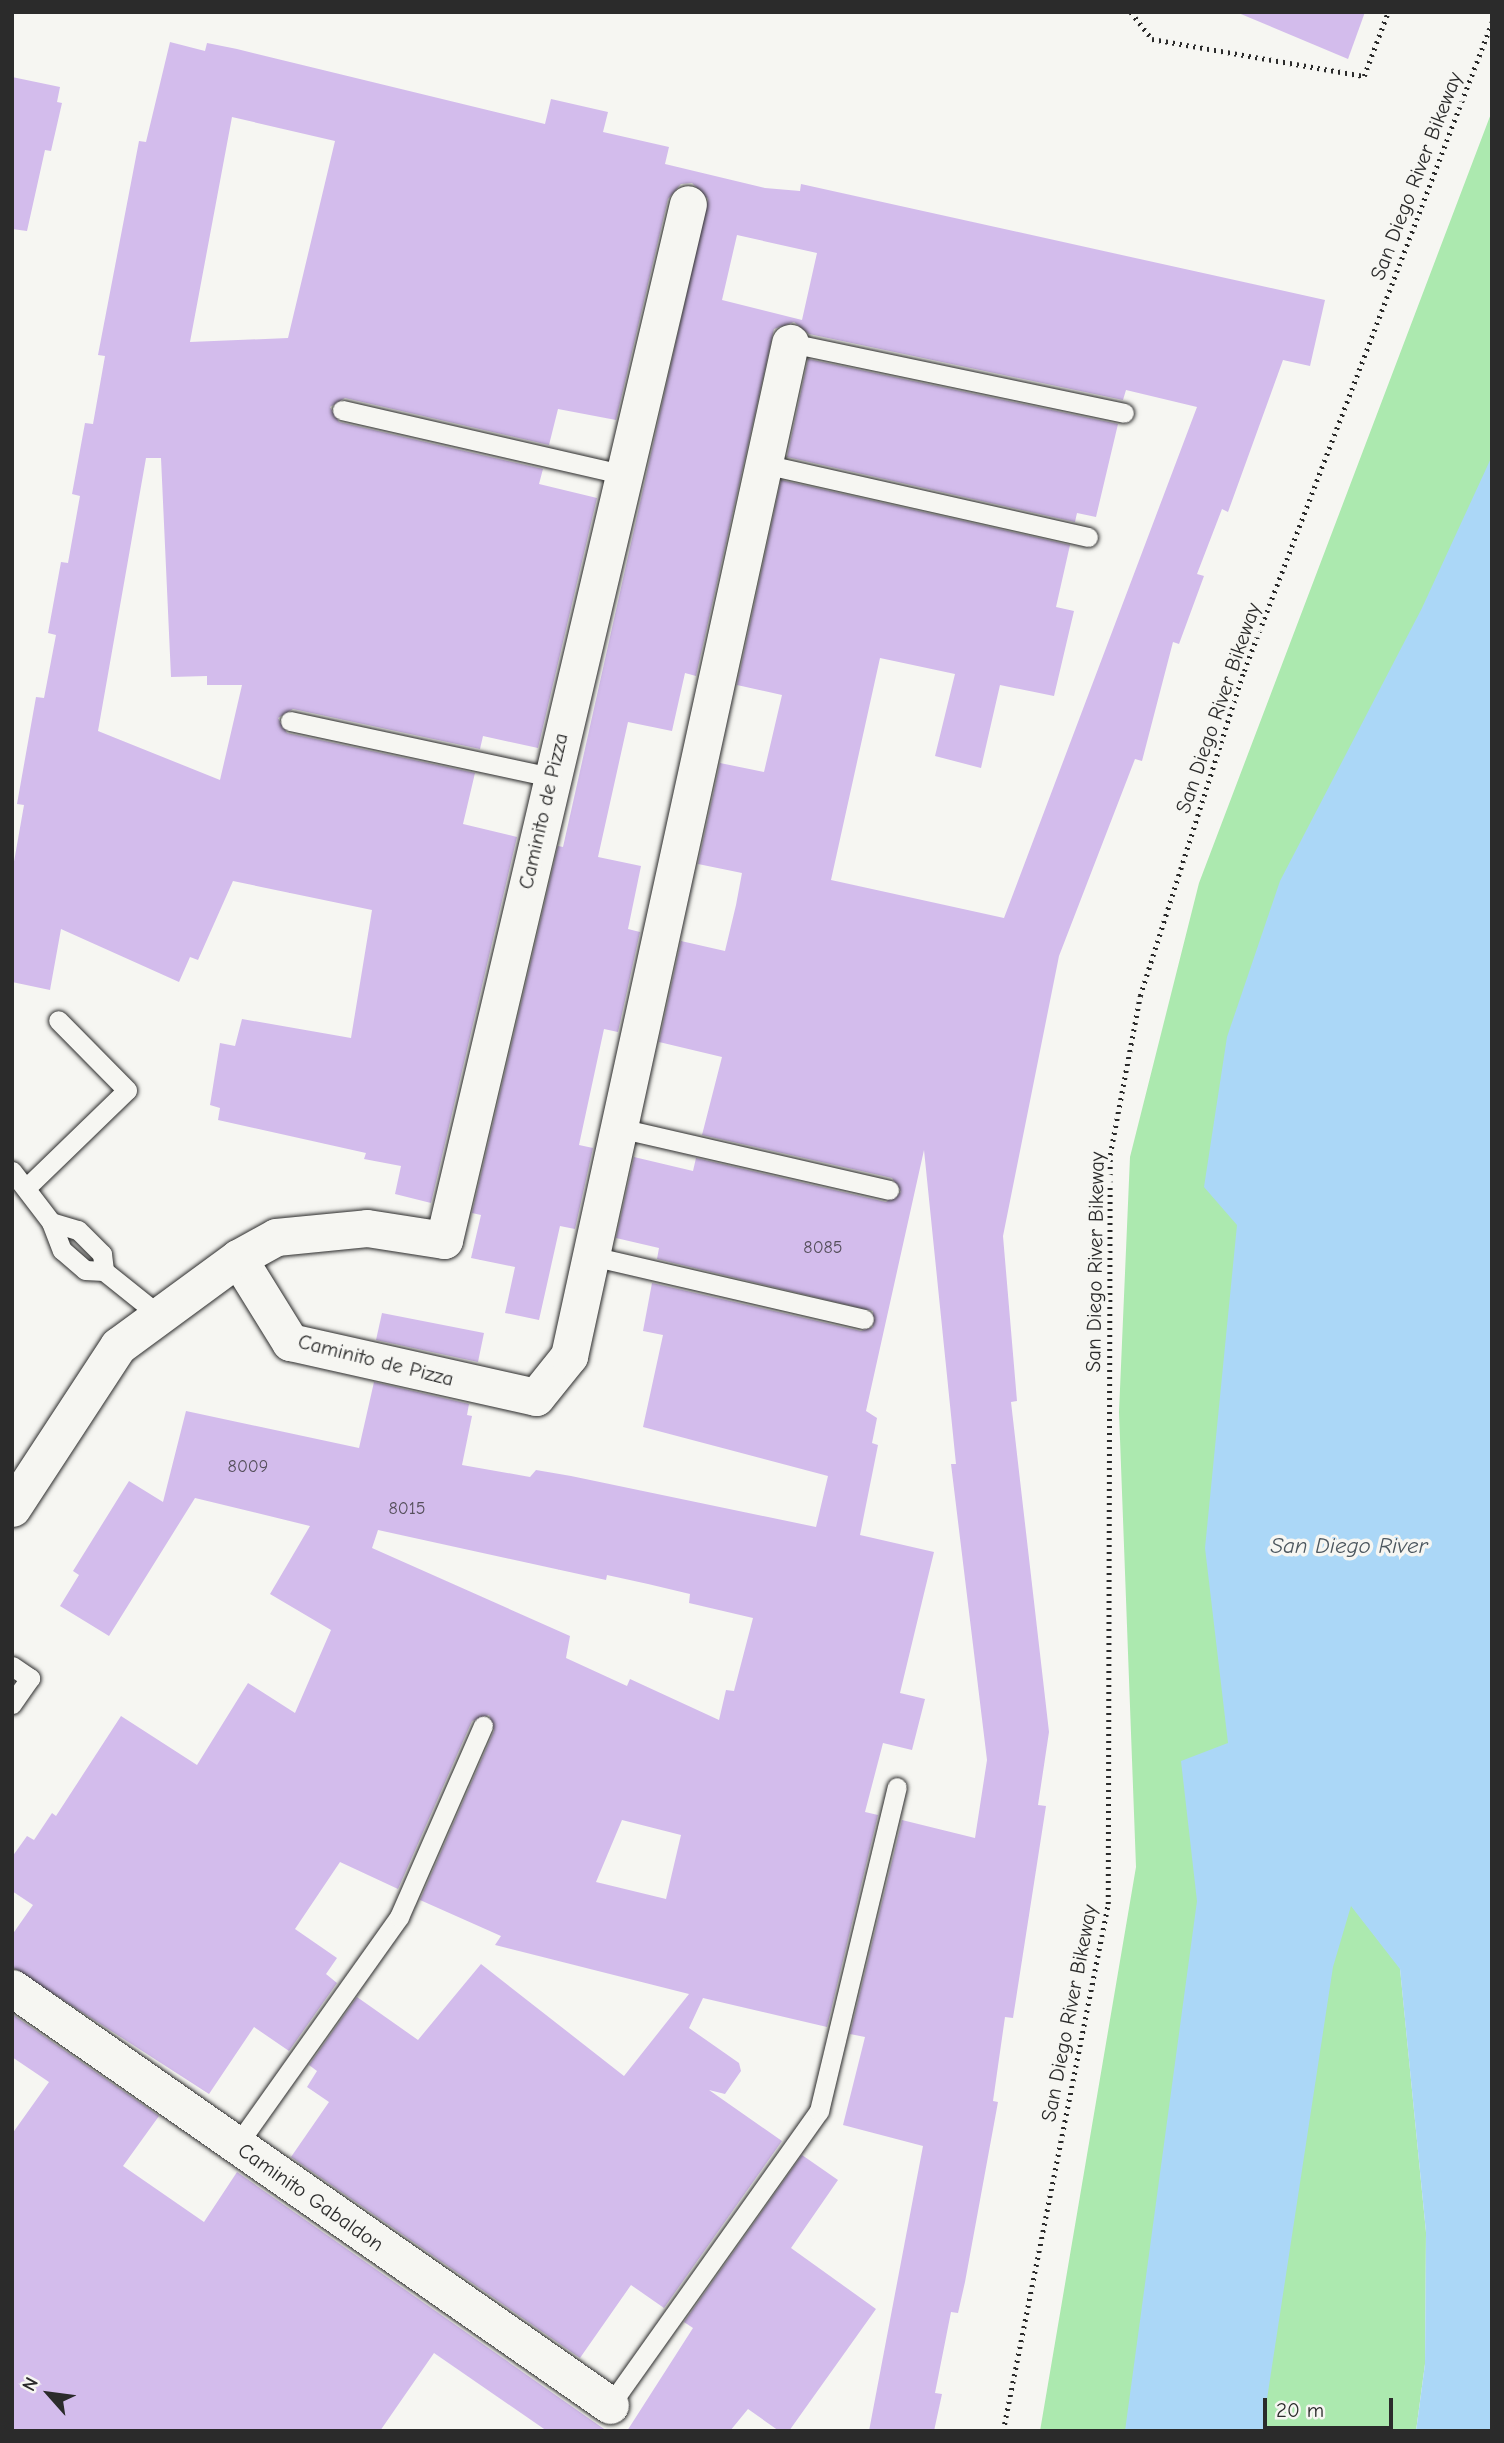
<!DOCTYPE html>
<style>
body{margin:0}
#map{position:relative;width:1504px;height:2443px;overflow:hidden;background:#f6f6f2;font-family:"Comic Neue",sans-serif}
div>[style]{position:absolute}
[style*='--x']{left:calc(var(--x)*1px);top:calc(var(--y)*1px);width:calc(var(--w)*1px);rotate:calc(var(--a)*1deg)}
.green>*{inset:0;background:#ace9af}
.water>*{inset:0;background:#abd7f7}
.building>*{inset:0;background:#d3bcec}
.path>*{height:4.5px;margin-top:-2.25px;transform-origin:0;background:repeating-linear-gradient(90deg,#2b2b2b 0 2px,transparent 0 7px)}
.roads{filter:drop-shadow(0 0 2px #2b2b2b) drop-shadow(0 0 2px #2b2b2b)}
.service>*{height:19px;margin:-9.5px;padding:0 9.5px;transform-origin:9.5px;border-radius:9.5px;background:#f6f6f2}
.minor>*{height:37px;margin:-18.5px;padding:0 18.5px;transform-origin:18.5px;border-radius:18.5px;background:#f6f6f2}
span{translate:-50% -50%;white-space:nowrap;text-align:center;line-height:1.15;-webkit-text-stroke:7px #f6f6f2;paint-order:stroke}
.number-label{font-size:18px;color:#554f5b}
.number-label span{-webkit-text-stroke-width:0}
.street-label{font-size:21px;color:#2b2b2b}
.water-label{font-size:23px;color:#4b565e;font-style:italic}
.frame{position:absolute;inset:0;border:14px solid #2b2b2b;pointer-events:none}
.north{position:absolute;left:14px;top:2359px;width:70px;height:70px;-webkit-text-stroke:5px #f6f6f2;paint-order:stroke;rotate:298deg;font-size:19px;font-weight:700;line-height:28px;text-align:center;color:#2b2b2b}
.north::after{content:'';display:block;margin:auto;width:24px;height:32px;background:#2b2b2b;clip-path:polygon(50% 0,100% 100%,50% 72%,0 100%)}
.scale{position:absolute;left:1263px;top:2398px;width:130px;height:32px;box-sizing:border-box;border:4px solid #2b2b2b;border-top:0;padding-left:9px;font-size:21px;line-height:24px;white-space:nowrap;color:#2b2b2b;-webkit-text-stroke:5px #f6f6f2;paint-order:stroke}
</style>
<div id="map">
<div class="green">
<div style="clip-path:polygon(1492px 111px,1492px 732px,1351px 1905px,1400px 1968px,1426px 2232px,1425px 2364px,1416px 2431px,1040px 2431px,1136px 1867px,1119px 1412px,1130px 1157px,1199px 883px)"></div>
</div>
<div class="water">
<div style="clip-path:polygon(1492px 456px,1492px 2431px,1416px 2431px,1425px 2364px,1426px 2232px,1400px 1969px,1351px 1906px,1333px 1967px,1267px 2399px,1267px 2431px,1125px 2431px,1197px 1901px,1181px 1761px,1228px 1743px,1205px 1548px,1237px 1225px,1204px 1187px,1227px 1037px,1280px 881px,1422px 608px)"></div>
</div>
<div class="building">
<div style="clip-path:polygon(1236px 12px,1365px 12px,1348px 59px)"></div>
<div style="clip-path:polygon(evenodd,170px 42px,205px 51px,207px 43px,237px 49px,545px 124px,551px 99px,608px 112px,603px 132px,669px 147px,665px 164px,765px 188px,800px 191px,801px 184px,1325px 300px,1310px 366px,1283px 360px,1228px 512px,1222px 509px,1197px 574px,1204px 576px,1179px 644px,1173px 642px,1142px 761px,1135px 759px,1059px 956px,1003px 1236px,1017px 1401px,1011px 1402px,1049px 1732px,1038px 1805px,1046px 1806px,1013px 2018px,1005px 2017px,993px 2101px,998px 2102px,965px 2282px,958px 2313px,951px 2312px,935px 2393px,942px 2394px,934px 2431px,869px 2431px,923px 2146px,843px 2125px,865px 2037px,850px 2034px,902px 1820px,975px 1838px,987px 1760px,951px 1464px,956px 1464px,924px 1150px,866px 1411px,877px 1418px,872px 1443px,878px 1445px,860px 1535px,934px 1552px,900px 1693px,925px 1699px,912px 1750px,883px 1743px,865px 1812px,878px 1815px,827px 2027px,703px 1998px,689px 2028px,739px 2063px,741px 2071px,725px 2094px,709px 2090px,782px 2141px,664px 2308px,631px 2285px,580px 2358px,291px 2157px,329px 2102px,307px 2087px,317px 2071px,309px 2065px,357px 1997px,418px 2040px,481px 1964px,624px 2076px,689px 1994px,495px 1945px,501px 1936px,420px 1900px,494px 1731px,489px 1715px,472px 1721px,398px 1889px,340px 1862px,295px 1929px,337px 1958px,326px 1974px,337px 1983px,289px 2051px,254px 2027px,209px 2094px,12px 1967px,12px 1935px,33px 1905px,12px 1891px,12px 1857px,27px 1836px,34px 1840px,52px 1813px,56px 1816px,121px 1716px,197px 1765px,248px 1683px,295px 1713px,331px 1630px,270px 1594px,310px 1526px,195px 1498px,109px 1636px,60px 1606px,79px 1575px,73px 1571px,129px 1481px,163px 1502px,186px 1411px,359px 1448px,374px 1382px,469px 1404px,467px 1415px,472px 1416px,462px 1465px,530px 1477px,536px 1470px,571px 1476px,816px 1527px,828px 1476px,643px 1427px,663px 1335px,643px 1331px,652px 1283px,861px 1331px,873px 1327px,873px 1311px,657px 1259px,659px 1248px,616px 1238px,634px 1157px,693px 1171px,696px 1158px,886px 1202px,901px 1192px,892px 1178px,702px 1135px,722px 1057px,659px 1042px,681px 941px,725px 951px,736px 905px,742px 873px,698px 864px,720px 763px,764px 772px,782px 695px,737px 685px,781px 480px,1070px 545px,1056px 607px,1074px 611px,1054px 696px,1000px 685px,981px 768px,935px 756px,955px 674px,880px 658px,831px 880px,1004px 918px,1197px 407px,1126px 390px,1123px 400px,809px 334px,794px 322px,774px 329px,696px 676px,685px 673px,672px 731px,628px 722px,598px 857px,641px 866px,628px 929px,640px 932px,618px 1032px,604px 1029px,579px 1145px,593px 1148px,575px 1229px,560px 1226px,539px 1320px,505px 1313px,515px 1267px,471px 1258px,481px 1215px,472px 1213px,558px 846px,563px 847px,708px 199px,692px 183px,681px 184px,668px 199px,616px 420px,558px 409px,549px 445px,345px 398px,330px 407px,339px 422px,543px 469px,539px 484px,597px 498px,538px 748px,483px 736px,480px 749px,293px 709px,278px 718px,287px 733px,475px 773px,463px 824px,517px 837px,431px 1203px,395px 1194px,401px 1166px,364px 1159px,366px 1153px,218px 1120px,220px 1108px,210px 1105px,220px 1043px,235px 1046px,242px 1019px,351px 1038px,372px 910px,233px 881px,198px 960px,190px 957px,179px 982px,61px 929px,50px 990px,12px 982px,12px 873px,24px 805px,17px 804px,36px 697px,44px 698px,56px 635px,48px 633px,61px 562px,68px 563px,80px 496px,72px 494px,85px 423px,93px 424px,105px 356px,98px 355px,139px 141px,146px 142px,170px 42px,232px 117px,335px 141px,288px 338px,190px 342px,232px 117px,170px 42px,737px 235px,817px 253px,802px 320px,722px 300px,737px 235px,170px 42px,146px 458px,161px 458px,171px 677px,207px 676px,207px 685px,242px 685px,220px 780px,98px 731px,146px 458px,170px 42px,378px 1530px,606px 1580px,607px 1575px,648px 1584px,690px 1594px,689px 1603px,753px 1618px,734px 1691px,726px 1690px,719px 1720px,630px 1679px,627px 1686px,566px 1658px,570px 1636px,372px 1548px,378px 1530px,170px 42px,622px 1820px,681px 1835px,666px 1899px,596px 1882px,622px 1820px)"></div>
<div style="clip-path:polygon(12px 77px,60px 87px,57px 102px,62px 103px,51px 151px,45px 150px,27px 231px,12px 229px)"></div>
<div style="clip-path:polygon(808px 359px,1118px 424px,1096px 517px,1077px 513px,1075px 522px,787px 457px)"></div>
<div style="clip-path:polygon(382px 1313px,484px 1333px,478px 1362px,376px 1340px)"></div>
<div style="clip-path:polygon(12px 2014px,159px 2116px,123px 2166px,204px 2222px,237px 2172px,607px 2431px,547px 2431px,434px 2353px,380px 2431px,12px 2431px,12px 2134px,49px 2082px,12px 2057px)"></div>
<div style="clip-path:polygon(802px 2155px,838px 2180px,791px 2248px,876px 2309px,789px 2431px,779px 2431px,748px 2409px,730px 2431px,627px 2431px,693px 2328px,684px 2322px)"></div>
</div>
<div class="path">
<div style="--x:1131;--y:12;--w:34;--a:52"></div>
<div style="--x:1152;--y:39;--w:215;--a:9.9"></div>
<div style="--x:1364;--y:76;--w:68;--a:-69.4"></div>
<div style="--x:1003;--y:2431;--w:537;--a:-78.73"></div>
<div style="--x:1108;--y:1904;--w:749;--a:-89.85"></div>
<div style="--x:1110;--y:1155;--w:162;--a:-79.3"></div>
<div style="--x:1140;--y:996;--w:341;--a:-72.3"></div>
<div style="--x:1244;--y:671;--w:695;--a:-69.09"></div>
</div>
<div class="roads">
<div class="service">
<div style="--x:790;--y:343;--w:341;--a:11.8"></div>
<div style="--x:342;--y:410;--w:286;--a:12.9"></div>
<div style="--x:764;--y:464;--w:332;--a:12.7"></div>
<div style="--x:290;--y:721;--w:267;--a:12.1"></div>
<div style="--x:619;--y:1128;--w:277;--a:12.9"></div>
<div style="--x:12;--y:1171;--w:64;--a:52.6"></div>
<div style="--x:51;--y:1222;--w:30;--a:69"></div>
<div style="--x:62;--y:1250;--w:30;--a:41"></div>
<div style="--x:85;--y:1270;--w:19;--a:3"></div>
<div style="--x:104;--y:1271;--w:70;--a:38.7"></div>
<div style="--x:27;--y:1187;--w:139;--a:-44.1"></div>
<div style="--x:127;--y:1090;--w:98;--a:-134.6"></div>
<div style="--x:51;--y:1222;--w:28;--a:17"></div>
<div style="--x:78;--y:1230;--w:34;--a:45"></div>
<div style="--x:102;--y:1254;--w:17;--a:83"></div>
<div style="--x:591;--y:1256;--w:280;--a:13"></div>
<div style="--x:12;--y:1666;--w:22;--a:34"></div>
<div style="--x:30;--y:1678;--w:32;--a:125"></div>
<div style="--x:237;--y:2145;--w:280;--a:-54.6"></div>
<div style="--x:399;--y:1917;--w:209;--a:-66.3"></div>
<div style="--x:610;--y:2405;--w:361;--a:-54.6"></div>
<div style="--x:819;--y:2111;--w:333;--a:-76.5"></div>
</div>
<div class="minor">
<div style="--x:238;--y:1258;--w:99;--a:58.2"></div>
<div style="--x:290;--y:1342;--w:252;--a:12.6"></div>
<div style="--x:536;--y:1397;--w:53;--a:-51.2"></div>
<div style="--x:569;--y:1356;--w:1037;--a:-77.69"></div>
<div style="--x:12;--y:1508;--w:194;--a:-56.8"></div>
<div style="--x:118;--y:1346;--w:149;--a:-36.3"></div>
<div style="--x:238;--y:1258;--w:43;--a:-28.9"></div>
<div style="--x:276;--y:1237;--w:91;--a:-5.6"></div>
<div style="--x:367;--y:1228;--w:78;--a:8.9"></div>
<div style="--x:444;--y:1240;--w:1064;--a:-76.75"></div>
<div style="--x:12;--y:1988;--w:729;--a:34.89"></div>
</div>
</div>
<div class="number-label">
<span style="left:823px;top:1248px">8085</span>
<span style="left:248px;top:1467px">8009</span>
<span style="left:407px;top:1509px">8015</span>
</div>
<div class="street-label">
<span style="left:1416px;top:176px;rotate:-69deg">San Diego River Bikeway</span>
<span style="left:1218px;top:708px;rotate:-71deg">San Diego River Bikeway</span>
<span style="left:543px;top:811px;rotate:-77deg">Caminito de Pizza</span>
<span style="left:1095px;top:1262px;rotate:-89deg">San Diego River Bikeway</span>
<span style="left:376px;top:1360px;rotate:14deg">Caminito de Pizza</span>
<span style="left:1069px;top:2013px;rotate:-79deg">San Diego River Bikeway</span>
<span style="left:311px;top:2197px;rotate:35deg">Caminito Gabaldon</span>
</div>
<div class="water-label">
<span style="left:1349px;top:1546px">San Diego River</span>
</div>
<div class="frame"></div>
<div class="north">N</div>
<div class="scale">20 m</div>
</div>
